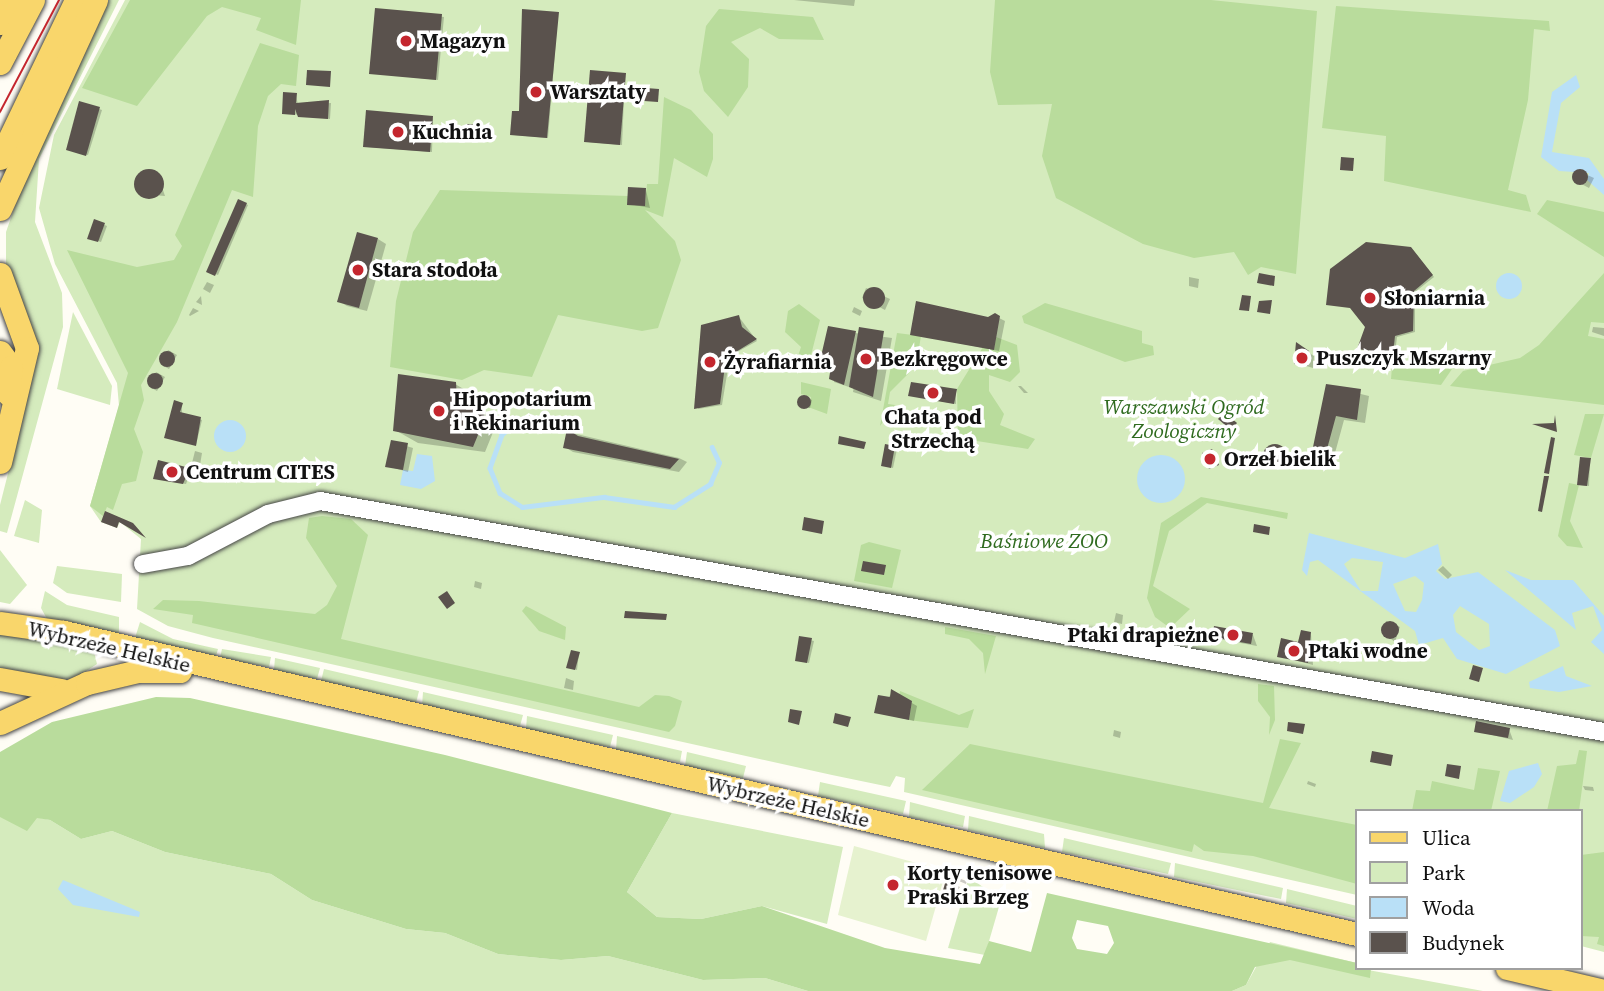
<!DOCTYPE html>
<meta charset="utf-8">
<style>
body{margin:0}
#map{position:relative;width:1604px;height:991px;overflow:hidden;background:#fffdf5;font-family:"Source Serif 4",serif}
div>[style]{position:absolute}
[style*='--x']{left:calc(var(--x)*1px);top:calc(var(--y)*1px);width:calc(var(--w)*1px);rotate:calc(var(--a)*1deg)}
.green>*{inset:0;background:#d5ebbd}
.forest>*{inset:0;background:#b9dc9c}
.pitch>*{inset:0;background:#e6f2cf}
.water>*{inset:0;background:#b9e0f7}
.round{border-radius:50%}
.shadow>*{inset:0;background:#0003}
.stream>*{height:4.5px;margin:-2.25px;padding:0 2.25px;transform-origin:2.25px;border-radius:2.25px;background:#b9e0f7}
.building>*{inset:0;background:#5a524d}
.roads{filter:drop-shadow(0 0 2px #444) drop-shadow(0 0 2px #444)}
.minor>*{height:18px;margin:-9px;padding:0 9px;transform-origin:9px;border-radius:9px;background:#fff}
.major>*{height:23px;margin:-11.5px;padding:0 11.5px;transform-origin:11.5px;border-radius:11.5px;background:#f9d66b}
.tram>*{height:2px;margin:-1px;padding:0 1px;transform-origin:1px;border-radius:1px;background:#c4262e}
.dots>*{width:19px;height:19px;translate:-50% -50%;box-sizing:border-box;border:4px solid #fff;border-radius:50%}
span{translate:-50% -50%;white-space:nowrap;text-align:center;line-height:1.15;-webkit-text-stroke:7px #fff;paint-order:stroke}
.poi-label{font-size:21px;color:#111;font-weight:700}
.left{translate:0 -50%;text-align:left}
.right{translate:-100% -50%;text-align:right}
.park-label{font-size:21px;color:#2f6b1f;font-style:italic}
.street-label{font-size:21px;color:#111}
.legend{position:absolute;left:1355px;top:809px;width:228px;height:161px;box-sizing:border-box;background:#fff;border:2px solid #a0a0a0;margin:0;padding:9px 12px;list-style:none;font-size:21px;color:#111}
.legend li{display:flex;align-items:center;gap:14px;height:35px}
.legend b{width:35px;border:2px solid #a0a0a0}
</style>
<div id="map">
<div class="green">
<div style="clip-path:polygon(109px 0,119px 0,39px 159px,35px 222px,62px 293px,63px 327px,7px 533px,0 531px,0 505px,37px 359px,31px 324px,6px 265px,6px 232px,36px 146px)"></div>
<div style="clip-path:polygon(125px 0,1604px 0,1604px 952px,1581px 946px,1581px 811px,1357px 811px,1357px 895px,904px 792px,905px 778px,896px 776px,890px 787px,832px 775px,213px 638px,168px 626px,137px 609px,141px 539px,120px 522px,117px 528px,101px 522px,90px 506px,119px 406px,117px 383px,55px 264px,39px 208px,54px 135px)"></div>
<div style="clip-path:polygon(73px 312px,112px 386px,110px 405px,57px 389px)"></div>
<div style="clip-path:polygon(25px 500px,42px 510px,39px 543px,14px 536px)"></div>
<div style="clip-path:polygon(0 550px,27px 585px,10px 604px,0 602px)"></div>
<div style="clip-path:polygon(57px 566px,122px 574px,121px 602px,67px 593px,53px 583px)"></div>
<div style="clip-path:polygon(45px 591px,67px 605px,119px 617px,119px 639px,47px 619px,41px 608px)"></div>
<div style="clip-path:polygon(140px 622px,173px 639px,218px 649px,216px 656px,135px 638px)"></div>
<div style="clip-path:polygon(0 627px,93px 648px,97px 664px,71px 681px,0 672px)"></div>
<div style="clip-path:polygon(222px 649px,271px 657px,269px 667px,220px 658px)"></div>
<div style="clip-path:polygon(275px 658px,320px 668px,317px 679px,274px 670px)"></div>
<div style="clip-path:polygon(324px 669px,419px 691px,416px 703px,321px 681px)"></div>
<div style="clip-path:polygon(423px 692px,523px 715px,520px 726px,422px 706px)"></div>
<div style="clip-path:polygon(527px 716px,613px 735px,610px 747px,526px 729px)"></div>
<div style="clip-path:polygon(617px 736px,682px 751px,680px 762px,616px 750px)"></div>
<div style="clip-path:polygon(687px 752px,746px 766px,743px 778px,685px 766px)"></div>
<div style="clip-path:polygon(820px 782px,906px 801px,903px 814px,818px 796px)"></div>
<div style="clip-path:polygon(910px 802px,965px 816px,963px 827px,909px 817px)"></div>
<div style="clip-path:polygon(0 809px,50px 820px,81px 839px,112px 831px,165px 852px,271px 874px,312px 900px,406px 929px,445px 933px,498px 954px,561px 960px,608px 956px,703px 980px,765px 978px,808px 991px,0 991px)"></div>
<div style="clip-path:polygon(672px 813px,843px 847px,827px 924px,762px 906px,701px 919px,657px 917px,627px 892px)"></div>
<div style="clip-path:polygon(969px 816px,1044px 834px,1045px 848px,968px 830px)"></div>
<div style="clip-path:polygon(1064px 838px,1171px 863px,1168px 874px,1062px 852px)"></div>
<div style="clip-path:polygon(1175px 863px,1283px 888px,1281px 899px,1174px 877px)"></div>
<div style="clip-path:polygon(969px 877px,1001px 900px,985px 955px,948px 948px)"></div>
<div style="clip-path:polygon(1287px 889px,1357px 906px,1357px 919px,1286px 903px)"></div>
<div style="clip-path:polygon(1270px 942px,1357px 963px,1357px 968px,1483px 991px,1232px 991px,1246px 985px)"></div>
</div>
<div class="forest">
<div style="clip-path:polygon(130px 0,301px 0,296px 45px,256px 30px,261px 18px,222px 7px,207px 16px,137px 106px,82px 88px)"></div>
<div style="clip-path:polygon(995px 0,1211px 0,1317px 11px,1296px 274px,1261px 267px,1248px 275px,1234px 252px,1194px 258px,1143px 244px,1056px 198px,1042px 156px,1052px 104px,998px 105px,990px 72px)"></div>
<div style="clip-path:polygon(1336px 6px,1549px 21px,1550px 31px,1534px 29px,1528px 100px,1508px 190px,1526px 195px,1531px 212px,1384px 181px,1386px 136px,1322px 128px)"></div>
<div style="clip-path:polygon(719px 9px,813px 17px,824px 40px,779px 39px,760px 28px,731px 42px,749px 59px,748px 87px,728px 117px,704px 91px,699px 72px,706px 26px)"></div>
<div style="clip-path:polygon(260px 43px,299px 55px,296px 86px,281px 84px,268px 96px,258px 126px,253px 197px,232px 190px,177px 322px,141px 385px,144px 400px,134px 429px,143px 452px,136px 481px,122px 484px,113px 510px,107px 507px,103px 516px,90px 506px,128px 373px,67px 250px,137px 267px,174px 260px,182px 246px,175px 235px)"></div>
<div style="clip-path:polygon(664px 97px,691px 110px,713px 134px,713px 159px,707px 177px,674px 158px,663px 217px,645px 210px,675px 241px,681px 260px,658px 328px,642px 331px,558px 315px,532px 377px,484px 370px,462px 380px,390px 367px,396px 301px,413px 232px,440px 190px,628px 196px,645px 205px,647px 184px,658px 184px)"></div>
<div style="clip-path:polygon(1547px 200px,1604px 212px,1604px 257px,1537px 214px)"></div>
<div style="clip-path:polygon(1604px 273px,1604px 323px,1591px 322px,1588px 336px,1604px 339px,1604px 405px,1450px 386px,1463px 371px,1520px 358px,1539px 345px)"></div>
<div style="clip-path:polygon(1045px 303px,1142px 331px,1142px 343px,1153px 346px,1154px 355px,1125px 362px,1024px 323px,1022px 316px)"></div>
<div style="clip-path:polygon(799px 304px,820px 320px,809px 363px,798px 356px,801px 347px,785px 332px,788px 311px)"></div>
<div style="clip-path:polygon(897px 333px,921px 336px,916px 366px,890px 392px,888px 404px,895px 405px,880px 426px)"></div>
<div style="clip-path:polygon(996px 337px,1017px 345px,1020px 372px,1010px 382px,989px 375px,989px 391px,1004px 414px,1000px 425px,1035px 439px,1028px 449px,958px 438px,957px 389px,983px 347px,994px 349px)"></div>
<div style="clip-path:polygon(1440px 366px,1452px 369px,1441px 385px,1391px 379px,1392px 367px)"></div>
<div style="clip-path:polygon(801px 382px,831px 389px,827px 414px,808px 407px,811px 397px,801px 394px)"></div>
<div style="clip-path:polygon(1585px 414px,1604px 414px,1591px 458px,1574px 455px)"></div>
<div style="clip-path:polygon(1569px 483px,1579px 485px,1570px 521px,1583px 548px,1567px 546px,1558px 536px)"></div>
<div style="clip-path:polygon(1201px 497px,1288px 513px,1287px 519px,1207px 503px,1169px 531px,1153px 586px,1190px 609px,1170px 628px,1155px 617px,1147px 598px,1161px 523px)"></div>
<div style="clip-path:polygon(322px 516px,351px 519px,368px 535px,341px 639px,639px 707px,655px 695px,669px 696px,682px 701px,675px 726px,669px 732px,192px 623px,193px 615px,153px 609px,163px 600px,199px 601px,315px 614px,327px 605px,337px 586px,306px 538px,309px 518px)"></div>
<div style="clip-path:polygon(869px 542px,901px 550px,892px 588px,854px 581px,861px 545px)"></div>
<div style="clip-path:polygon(526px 606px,566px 627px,565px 640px,539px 631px,522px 611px)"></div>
<div style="clip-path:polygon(945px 627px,996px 636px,985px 674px,983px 653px,969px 639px,945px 634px)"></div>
<div style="clip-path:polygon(1258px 684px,1274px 686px,1275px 720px,1269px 735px,1270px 717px,1258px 701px)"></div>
<div style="clip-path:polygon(900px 691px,959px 715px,974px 709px,968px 728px,909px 720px,912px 701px,899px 698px)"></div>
<div style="clip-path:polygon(evenodd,156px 697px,190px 698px,445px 755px,672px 813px,627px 892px,657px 917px,701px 919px,762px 906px,885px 948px,980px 964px,989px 941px,1031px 952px,1047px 893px,1357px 963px,1357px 968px,1371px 968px,1370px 978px,1290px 960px,1255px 967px,1246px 985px,1232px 991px,808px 991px,765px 978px,703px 980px,608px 956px,561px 960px,498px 954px,445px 933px,406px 929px,312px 900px,271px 874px,165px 852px,112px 831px,81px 839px,50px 820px,37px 818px,27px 831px,0 817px,0 752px,52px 722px,156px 697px,1077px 920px,1108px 926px,1114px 943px,1107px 954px,1077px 949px,1072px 938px,1077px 920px)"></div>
<div style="clip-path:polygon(1280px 739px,1301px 743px,1269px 808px,1357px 825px,1357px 884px,1253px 856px,1204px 851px,1194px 844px,1192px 852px,922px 790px,970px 744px,1263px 803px)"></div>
<div style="clip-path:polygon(1579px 750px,1587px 751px,1579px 811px,1547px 811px,1557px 766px,1576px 764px)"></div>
<div style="clip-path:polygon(1478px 768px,1500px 771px,1491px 811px,1412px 811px,1416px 790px,1430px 791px,1432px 781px,1474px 790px)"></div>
<div style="clip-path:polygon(1604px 852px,1604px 946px,1597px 944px,1599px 937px,1581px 936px,1581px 855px)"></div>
</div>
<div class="pitch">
<div style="clip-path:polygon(854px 846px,946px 871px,926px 941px,838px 915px)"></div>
</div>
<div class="water">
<div style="clip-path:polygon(1576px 75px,1580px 87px,1561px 103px,1552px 152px,1589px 158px,1604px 179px,1604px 195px,1587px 180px,1589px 173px,1559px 171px,1541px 157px,1552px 92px)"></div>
<div class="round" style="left:1496px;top:273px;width:26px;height:26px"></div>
<div class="round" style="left:214px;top:420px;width:32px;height:32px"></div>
<div style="clip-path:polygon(417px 454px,432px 456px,435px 481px,421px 489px,400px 485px,403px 470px,413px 471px)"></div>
<div class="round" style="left:1137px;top:455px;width:48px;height:48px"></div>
<div style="clip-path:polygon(evenodd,1309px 533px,1405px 558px,1438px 544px,1442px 564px,1436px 571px,1445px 579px,1478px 572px,1555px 630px,1560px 646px,1506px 674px,1457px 659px,1443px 638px,1419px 645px,1415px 631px,1318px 560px,1310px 562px,1307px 576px,1302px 570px,1309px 533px,1352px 558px,1383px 562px,1378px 591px,1361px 591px,1344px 564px,1352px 558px,1309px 533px,1415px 576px,1424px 583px,1422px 600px,1416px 612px,1405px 611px,1393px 584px,1415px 576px,1309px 533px,1460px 606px,1489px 624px,1490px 646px,1479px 650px,1456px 632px,1453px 615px,1460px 606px)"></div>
<div style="clip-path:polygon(1505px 570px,1531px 580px,1573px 580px,1604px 616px,1604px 654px,1591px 642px,1602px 630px,1593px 606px,1572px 613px,1576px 630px)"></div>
<div style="clip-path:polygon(1563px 666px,1566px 676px,1592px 686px,1559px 692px,1530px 688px,1529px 682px)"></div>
<div style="clip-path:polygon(1538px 763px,1542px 774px,1534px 787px,1510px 803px,1500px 801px,1509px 771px)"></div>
<div style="clip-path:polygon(63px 880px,140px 912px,139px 917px,73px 905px,58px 889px)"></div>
</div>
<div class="shadow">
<div style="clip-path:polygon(794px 0,855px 0,854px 6px)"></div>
<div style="clip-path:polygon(377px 10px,444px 17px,438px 80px,371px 73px)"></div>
<div style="clip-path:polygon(558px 14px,548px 138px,514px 135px,521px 113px)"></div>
<div style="clip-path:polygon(625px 75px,622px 145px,588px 142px)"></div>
<div style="clip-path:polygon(296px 95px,298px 105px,331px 103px,330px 119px,284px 113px)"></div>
<div style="clip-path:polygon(81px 103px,102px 110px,88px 155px,70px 150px)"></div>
<div style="clip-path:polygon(433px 118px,432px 152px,367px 147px)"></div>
<div style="clip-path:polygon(1576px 170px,1594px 178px,1589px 188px,1572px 179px)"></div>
<div style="clip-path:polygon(158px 175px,165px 196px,140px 194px,139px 176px)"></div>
<div style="clip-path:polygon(646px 190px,650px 208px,629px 204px)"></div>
<div style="clip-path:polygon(239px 201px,248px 205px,218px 275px,208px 271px)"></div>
<div style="clip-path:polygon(95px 221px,107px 226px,101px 242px,89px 238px)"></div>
<div style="clip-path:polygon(378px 239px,386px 244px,367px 311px,347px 306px,339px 301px)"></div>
<div style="clip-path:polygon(1413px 250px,1434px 277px,1415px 292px,1415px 332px,1397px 337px,1395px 354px,1361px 349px,1367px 327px,1352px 307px)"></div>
<div style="clip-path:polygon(1189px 277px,1199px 279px,1198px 288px,1189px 286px)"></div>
<div style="clip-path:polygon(207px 282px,214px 285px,210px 293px,203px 289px)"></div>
<div style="clip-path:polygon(866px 288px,890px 299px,885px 310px,862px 298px)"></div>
<div style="clip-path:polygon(201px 296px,202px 305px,196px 302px)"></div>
<div style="clip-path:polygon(854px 307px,862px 311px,860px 316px,852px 312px)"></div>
<div style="clip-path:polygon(193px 308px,199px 311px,190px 316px,189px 315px)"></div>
<div style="clip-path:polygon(739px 317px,757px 341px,730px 356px,722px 405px,698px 409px)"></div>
<div style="clip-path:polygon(999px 318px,1005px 321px,999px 351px,912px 334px)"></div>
<div style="clip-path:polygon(1593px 327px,1604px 328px,1604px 336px,1592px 332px)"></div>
<div style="clip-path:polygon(855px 333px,892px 338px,881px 401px,853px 392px,857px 365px,849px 387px,834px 382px,833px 368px,821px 364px)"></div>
<div style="clip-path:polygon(1297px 345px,1314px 356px,1313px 368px,1296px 363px)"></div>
<div style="clip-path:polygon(168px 350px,177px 355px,169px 369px,160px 364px)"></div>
<div style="clip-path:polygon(156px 372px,165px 377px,157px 391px,148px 386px)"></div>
<div style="clip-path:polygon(455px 384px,467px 391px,468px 406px,492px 415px,496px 425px,485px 452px,418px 443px,395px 430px)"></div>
<div style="clip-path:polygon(1018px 386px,1021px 386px,1028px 393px,1024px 393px)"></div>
<div style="clip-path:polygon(1328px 386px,1369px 396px,1365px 423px,1344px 420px,1335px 453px,1315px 446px)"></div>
<div style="clip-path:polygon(956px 391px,956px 404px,912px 396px)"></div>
<div style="clip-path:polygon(802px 396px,812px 400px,810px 408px,799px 407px)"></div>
<div style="clip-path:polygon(182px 404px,182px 414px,202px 420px,196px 445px,166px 438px)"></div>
<div style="clip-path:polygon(568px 432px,679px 458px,687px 462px,679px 472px,573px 452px,565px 447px)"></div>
<div style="clip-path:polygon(393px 442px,413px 448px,408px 472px,387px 466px)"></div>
<div style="clip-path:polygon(886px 446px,897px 449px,893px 468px,885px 466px)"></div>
<div style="clip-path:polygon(1281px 447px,1289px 466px,1276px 469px,1266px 451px)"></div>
<div style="clip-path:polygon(195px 451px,202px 453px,200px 465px,192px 463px)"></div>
<div style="clip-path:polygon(1590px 460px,1589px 486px,1580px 485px)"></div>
<div style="clip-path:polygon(159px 462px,191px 471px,186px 484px,157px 479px)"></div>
<div style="clip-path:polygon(1443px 566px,1452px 575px,1448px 579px,1438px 570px)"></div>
<div style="clip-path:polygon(475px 581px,482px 583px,481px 589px,474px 587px)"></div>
<div style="clip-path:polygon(1116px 613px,1123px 615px,1122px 624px,1114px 622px)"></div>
<div style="clip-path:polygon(1386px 621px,1400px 627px,1395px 642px,1383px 633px)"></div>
<div style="clip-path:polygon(1216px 628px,1253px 635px,1257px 646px,1219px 639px)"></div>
<div style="clip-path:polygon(1311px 634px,1313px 665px,1279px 656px,1306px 645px)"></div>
<div style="clip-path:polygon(800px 638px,814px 641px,809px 663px,799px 661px)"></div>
<div style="clip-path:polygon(579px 653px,577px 670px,570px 668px)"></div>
<div style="clip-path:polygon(566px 678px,574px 681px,573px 690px,564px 688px)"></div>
<div style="clip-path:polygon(893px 692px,917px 706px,914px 721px,876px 712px)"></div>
<div style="clip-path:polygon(1509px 729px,1513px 740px,1476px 731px)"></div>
<div style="clip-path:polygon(1114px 730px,1121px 732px,1120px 738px,1113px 736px)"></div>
<div style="clip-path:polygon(1308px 781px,1316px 784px,1315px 787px,1307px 784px)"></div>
<div style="clip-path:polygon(1583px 786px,1593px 787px,1594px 791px,1585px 790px)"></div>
<div style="clip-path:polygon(954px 877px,967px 881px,966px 884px,954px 879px)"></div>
<div style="clip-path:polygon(947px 882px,960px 887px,951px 899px,943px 896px)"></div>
</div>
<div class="stream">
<div style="--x:518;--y:421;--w:21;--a:139"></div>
<div style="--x:502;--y:435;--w:35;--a:110"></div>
<div style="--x:490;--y:468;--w:27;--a:68"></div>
<div style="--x:500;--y:493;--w:26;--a:32"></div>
<div style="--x:522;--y:507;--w:83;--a:-7"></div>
<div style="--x:604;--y:497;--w:71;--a:8.1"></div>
<div style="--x:674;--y:507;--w:43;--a:-32.6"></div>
<div style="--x:710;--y:484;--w:23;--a:-67"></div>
<div style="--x:719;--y:463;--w:17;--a:-115"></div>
</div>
<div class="building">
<div style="clip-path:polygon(375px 8px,442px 14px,436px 80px,369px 74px)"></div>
<div style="clip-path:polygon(522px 9px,559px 12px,547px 138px,510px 135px,512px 111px,519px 111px)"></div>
<div style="clip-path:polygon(307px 70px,331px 71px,330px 87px,306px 85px)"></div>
<div style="clip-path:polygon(590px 70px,626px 73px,620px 145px,584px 142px)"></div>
<div style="clip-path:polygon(646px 88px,659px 89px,658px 102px,644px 101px)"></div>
<div style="clip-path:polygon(283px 92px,297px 93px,296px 103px,329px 100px,328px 119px,298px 117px,295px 109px,295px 115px,282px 114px)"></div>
<div style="clip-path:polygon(79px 101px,100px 107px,86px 156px,66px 150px)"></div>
<div style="clip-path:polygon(366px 110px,433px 116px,430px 152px,363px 147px)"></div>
<div style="clip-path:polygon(467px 124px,480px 125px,479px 137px,466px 136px)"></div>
<div style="clip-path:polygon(1341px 157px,1354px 158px,1353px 171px,1340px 170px)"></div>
<div class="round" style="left:1572px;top:169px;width:16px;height:16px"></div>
<div class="round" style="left:134px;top:169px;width:30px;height:30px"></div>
<div style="clip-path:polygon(628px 187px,646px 188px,645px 206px,627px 205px)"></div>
<div style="clip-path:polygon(238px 199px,247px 203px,215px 276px,206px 272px)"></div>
<div style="clip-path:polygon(94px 219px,105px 223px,98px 242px,87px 239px)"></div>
<div style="clip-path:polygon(357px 232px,378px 238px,359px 308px,337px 302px)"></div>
<div style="clip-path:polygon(1366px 242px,1411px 247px,1433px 275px,1414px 291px,1413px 331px,1395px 336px,1393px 354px,1357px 349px,1365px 327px,1350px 308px,1326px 305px,1330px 269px)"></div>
<div style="clip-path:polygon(1259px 273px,1275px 276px,1274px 286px,1257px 283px)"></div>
<div class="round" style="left:863px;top:287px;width:22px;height:22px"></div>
<div style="clip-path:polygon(1242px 295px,1251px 296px,1249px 311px,1239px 310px)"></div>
<div style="clip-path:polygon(1272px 300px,1270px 314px,1257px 312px,1259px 301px)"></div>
<div style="clip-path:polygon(916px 301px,988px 317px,995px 313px,1000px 316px,994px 350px,910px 335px)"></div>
<div style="clip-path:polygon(739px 315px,742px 327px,757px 339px,726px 358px,720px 404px,694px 409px,701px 325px)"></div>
<div style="clip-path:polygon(828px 326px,856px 331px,844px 385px,829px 379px,831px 366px,819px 365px)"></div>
<div style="clip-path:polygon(859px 327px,884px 331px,873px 397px,849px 387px)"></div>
<div style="clip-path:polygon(1296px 342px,1309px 351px,1308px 366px,1294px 364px)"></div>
<div class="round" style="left:159px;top:351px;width:16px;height:16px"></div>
<div class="round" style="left:147px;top:373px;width:16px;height:16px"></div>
<div style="clip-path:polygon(398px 374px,456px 382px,457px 402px,481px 407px,485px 418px,473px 447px,393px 431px)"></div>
<div style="clip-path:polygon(911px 382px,957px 389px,954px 404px,908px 396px)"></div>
<div style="clip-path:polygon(1326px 384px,1361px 389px,1357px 420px,1336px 416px,1327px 449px,1313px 447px)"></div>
<div class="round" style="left:797px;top:395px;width:14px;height:14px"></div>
<div style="clip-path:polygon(174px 400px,183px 403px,180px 412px,201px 417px,196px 446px,164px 438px)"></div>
<div style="clip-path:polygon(1224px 412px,1237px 423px,1231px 430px,1218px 419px)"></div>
<div style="clip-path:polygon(1555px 415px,1557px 432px,1532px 424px,1554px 423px)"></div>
<div style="clip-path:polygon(567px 429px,578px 436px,679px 459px,670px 469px,563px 448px)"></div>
<div style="clip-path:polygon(839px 436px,866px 442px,864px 449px,838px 444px)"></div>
<div style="clip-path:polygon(1551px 437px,1555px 438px,1549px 474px,1544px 473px)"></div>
<div style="clip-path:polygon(391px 440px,408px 443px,403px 470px,385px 467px)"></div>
<div class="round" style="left:1263px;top:444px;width:24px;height:24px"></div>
<div style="clip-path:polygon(885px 444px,895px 446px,891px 468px,881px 466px)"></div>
<div style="clip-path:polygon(1212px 449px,1219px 465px,1209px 469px,1202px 453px)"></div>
<div style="clip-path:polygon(1580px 457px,1591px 458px,1587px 486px,1577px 485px)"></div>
<div style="clip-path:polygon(158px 460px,190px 468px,183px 484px,153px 479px)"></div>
<div style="clip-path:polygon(1544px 476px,1549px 476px,1542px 512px,1538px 511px)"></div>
<div style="clip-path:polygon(105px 511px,133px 523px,146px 538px,119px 522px,117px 528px,101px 522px)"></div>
<div style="clip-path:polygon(804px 517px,824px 521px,822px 534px,802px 530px)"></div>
<div style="clip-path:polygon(1254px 524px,1270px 527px,1269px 535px,1253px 532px)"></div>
<div style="clip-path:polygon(863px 561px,886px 565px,884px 575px,861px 571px)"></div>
<div style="clip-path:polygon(447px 591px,455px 603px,447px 609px,438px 597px)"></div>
<div style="clip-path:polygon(625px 611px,667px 614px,666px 620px,624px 618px)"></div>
<div class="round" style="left:1381px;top:621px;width:18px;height:18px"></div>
<div style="clip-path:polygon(1214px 626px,1253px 633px,1251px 644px,1212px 637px)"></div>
<div style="clip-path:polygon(1301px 630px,1311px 632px,1308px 663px,1277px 657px,1281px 638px,1298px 642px)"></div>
<div style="clip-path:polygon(799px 636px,812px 638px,807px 663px,795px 661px)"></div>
<div style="clip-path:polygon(571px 650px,580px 652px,575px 670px,566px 668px)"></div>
<div style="clip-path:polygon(1473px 665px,1483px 668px,1479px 682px,1469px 679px)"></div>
<div style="clip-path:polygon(891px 689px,912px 701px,909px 720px,874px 713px,878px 695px,890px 697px)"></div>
<div style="clip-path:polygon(790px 709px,802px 711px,799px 725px,788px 722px)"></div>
<div style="clip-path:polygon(835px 713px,851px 717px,848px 727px,833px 723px)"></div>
<div style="clip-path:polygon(1476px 721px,1510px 728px,1508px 738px,1474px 732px)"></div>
<div style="clip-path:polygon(1288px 722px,1305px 724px,1303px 734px,1287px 731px)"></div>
<div style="clip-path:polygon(1372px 751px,1393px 755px,1391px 766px,1370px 762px)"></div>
<div style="clip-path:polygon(1447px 764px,1461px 766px,1459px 779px,1445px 776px)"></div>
<div style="clip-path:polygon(946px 880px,959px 884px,948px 899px,941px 897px)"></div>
</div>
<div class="roads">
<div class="minor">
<div style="--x:143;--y:564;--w:46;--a:-10.1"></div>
<div style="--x:188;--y:556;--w:90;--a:-27.7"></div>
<div style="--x:268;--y:514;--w:54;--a:-14"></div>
<div style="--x:320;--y:501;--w:1305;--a:10.2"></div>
</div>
<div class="major">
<div style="--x:0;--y:23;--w:26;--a:-62"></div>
<div style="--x:0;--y:63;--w:71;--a:-62.4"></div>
<div style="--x:0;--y:158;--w:175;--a:-64.3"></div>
<div style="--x:0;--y:209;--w:230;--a:-65.3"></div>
<div style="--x:0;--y:274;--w:79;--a:70"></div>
<div style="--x:27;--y:348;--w:117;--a:103.3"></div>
<div style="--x:0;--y:352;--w:19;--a:54"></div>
<div style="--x:11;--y:367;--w:27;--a:96"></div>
<div style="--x:0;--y:623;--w:65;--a:8"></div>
<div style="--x:64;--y:632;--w:1328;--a:13.15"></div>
<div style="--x:0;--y:679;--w:62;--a:10.2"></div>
<div style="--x:0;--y:723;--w:96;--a:-24.7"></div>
<div style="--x:87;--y:683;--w:52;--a:-13.2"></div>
<div style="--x:138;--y:671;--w:42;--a:0"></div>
<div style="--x:1507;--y:968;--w:100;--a:13.3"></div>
</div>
</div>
<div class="tram">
<div style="--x:0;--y:112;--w:127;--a:-62.2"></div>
</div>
<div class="dots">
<div style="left:406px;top:41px;background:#c4262e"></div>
<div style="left:536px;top:92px;background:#c4262e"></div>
<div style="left:398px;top:132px;background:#c4262e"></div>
<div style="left:358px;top:270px;background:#c4262e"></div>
<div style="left:1370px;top:298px;background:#c4262e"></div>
<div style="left:1302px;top:358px;background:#c4262e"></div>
<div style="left:866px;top:359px;background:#c4262e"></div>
<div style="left:710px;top:362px;background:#c4262e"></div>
<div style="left:933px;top:393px;background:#c4262e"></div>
<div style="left:439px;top:411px;background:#c4262e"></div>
<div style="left:1210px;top:459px;background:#c4262e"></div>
<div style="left:172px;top:472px;background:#c4262e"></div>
<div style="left:1233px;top:635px;background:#c4262e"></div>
<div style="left:1294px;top:651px;background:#c4262e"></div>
<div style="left:893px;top:885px;background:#c4262e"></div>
</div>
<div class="poi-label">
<span class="left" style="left:420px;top:41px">Magazyn</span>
<span class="left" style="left:550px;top:92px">Warsztaty</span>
<span class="left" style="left:412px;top:132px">Kuchnia</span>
<span class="left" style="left:372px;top:270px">Stara stodoła</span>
<span class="left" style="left:1384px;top:298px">Słoniarnia</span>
<span class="left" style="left:1316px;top:358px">Puszczyk Mszarny</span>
<span class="left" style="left:880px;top:359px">Bezkręgowce</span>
<span class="left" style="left:724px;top:362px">Żyrafiarnia</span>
<span class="left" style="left:453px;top:411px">Hipopotarium<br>i Rekinarium</span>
<span style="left:933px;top:429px">Chata pod<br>Strzechą</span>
<span class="left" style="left:1224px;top:459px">Orzeł bielik</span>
<span class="left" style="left:186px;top:472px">Centrum CITES</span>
<span class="right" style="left:1219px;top:635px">Ptaki drapieżne</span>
<span class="left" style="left:1308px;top:651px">Ptaki wodne</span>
<span class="left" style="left:907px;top:885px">Korty tenisowe<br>Praski Brzeg</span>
</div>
<div class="park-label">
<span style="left:1184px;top:419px">Warszawski Ogród<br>Zoologiczny</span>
<span style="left:1044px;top:541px">Baśniowe ZOO</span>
</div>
<div class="street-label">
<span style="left:109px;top:647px;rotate:13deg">Wybrzeże Helskie</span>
<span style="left:788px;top:802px;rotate:13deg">Wybrzeże Helskie</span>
</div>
<ul class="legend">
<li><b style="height:9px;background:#f9d66b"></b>Ulica</li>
<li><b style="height:19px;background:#d5ebbd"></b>Park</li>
<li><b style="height:19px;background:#b9e0f7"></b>Woda</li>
<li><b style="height:19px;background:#5a524d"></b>Budynek</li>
</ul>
</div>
